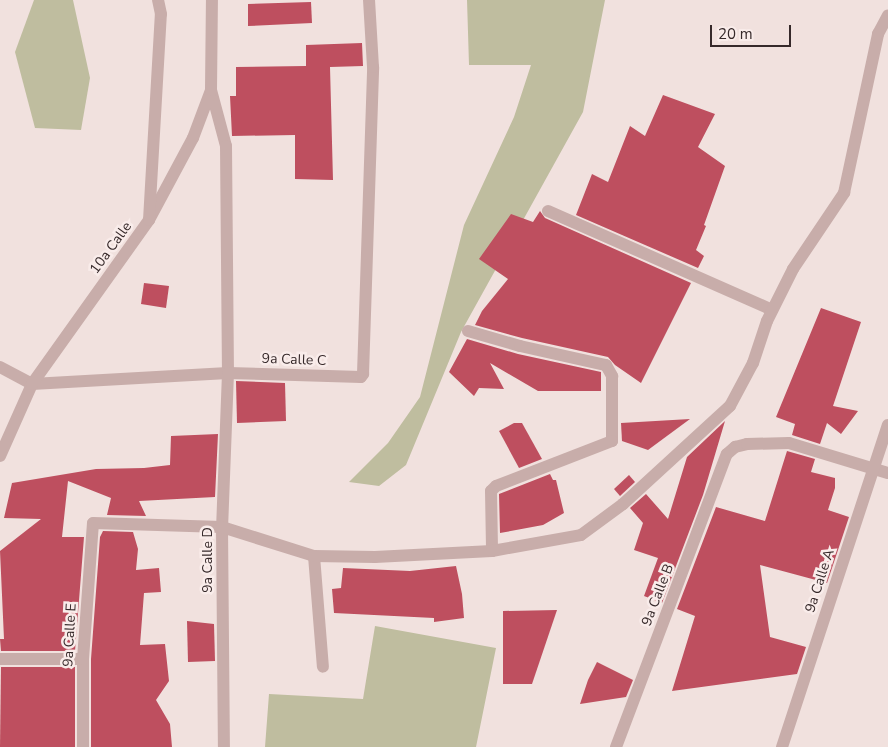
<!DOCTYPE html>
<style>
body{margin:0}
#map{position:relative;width:888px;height:747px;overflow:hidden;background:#f1e1de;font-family:"Nunito Sans",sans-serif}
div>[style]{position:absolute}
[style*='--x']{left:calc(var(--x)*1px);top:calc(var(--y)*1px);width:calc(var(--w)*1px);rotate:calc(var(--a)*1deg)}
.green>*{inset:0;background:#bfbd9f}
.building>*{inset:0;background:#be4f5f}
.minor>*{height:12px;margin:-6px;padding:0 6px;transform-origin:6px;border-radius:6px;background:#c8adaa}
.tertiary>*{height:12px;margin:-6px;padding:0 6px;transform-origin:6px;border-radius:6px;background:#c8adaa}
span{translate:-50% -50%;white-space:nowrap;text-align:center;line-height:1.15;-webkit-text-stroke:5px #f9ecea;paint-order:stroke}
.street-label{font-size:14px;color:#36292a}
.scale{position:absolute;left:710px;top:25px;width:81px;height:22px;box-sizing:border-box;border:2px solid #36292a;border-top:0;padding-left:6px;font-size:15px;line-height:18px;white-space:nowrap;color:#36292a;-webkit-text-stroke:4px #f9ecea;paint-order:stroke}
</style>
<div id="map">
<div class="green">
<div style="clip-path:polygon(34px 0,73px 0,90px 78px,81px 130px,35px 128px,15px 52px)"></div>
<div style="clip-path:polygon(467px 0,605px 0,583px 112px,461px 332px,406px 465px,379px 486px,349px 482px,388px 443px,420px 397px,464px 225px,514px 117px,531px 65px,469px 65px)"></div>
<div style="clip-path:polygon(375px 626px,496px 648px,476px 747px,265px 747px,269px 694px,363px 699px)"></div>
</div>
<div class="building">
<div style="clip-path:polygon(311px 2px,312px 23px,248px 26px,248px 4px)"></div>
<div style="clip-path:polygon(362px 43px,363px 66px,330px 67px,333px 180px,295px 179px,295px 135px,232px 136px,230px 96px,236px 96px,236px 67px,306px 66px,306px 45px)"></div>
<div style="clip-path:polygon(663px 95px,715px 114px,698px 147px,725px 166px,704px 225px,706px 226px,696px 250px,704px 256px,698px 268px,576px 215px,592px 174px,608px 182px,630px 126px,645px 136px)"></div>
<div style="clip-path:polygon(540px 211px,545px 218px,691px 283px,641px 383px,615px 365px,608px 357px,522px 338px,475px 325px,482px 311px,508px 279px,479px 259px,511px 214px,533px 222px)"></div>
<div style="clip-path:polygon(144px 283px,169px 286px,166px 308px,141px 304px)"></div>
<div style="clip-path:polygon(821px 308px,861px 322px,833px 406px,858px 411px,841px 434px,827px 423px,820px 444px,792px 435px,795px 424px,776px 417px)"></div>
<div style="clip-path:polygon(467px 339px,518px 354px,601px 372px,601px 391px,538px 391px,490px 363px,504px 389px,479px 388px,474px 396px,449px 372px)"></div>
<div style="clip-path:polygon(236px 381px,285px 383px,286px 421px,237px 423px)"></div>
<div style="clip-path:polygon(690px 419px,648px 450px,622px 441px,621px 423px)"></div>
<div style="clip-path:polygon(725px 421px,703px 495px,662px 603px,644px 596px,658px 558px,634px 550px,643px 523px,630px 508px,646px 494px,668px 519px,687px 457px)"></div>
<div style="clip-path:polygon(514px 423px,522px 423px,542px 459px,519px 468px,499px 431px)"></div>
<div style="clip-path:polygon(218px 434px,215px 497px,139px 501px,146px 516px,107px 515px,111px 498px,68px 481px,62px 537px,84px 537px,75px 651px,1px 651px,0 639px,4px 639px,0 551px,41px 519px,4px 518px,12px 483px,96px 469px,144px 468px,170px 465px,171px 436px)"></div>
<div style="clip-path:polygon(787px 451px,815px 459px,811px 472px,835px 478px,835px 488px,828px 510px,849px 517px,827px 583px,760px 565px,770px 637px,806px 647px,797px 674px,672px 691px,695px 616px,677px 609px,716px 507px,765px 521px)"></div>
<div style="clip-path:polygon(550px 474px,553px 480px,556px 480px,564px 513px,543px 525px,500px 533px,499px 494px)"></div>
<div style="clip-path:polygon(629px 475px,635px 482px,620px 496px,614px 489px)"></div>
<div style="clip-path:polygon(103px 531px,133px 532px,138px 549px,136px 570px,159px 568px,161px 592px,144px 593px,140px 645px,165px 644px,169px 681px,156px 700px,170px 724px,172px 747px,91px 747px,91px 659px,100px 537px)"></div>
<div style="clip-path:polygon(456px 566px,462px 594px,464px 618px,434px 622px,434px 618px,334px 613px,332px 589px,341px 588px,343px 568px,410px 571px)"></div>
<div style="clip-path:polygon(557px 610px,532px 684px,503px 684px,503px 611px)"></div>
<div style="clip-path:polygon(187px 621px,214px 624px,215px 661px,188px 662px)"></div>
<div style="clip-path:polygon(597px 662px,633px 680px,626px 697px,580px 704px,588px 680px)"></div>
<div style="clip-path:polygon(1px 667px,75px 667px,75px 747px,0 747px)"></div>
</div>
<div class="minor">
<div style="--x:211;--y:90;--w:58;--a:75"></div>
<div style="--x:226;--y:146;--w:227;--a:89.5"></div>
<div style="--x:228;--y:373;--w:154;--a:92.2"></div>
<div style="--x:222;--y:527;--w:220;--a:89.5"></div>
<div style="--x:548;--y:211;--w:245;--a:23.8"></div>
<div style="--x:149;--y:220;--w:93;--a:-61.8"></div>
<div style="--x:193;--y:138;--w:51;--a:-69.4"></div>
<div style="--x:211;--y:90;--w:90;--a:-89.4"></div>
<div style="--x:468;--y:331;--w:54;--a:16.1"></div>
<div style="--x:520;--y:346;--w:88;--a:12.5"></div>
<div style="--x:606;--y:365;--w:13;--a:61"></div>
<div style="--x:612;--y:376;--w:65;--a:90"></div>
<div style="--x:612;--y:441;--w:124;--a:158.8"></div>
<div style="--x:496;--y:486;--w:7;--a:135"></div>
<div style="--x:491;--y:491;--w:60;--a:89"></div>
<div style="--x:0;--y:367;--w:36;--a:28"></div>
<div style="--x:32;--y:384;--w:196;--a:-3.2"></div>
<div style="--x:228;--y:373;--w:133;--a:1.7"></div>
<div style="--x:361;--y:377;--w:4;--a:-56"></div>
<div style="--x:363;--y:374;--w:307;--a:-88.1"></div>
<div style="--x:373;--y:67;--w:67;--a:-93.4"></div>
<div style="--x:314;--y:556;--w:111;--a:85.4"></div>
<div style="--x:0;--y:659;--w:83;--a:0"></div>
<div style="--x:83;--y:747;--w:88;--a:-90"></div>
<div style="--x:83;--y:659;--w:136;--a:-85.8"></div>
<div style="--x:93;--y:523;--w:129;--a:1.8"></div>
<div style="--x:222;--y:527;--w:96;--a:17.5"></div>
<div style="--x:314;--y:556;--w:61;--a:0.9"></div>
<div style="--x:375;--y:557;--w:117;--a:-2.9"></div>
<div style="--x:492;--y:551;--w:90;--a:-10.2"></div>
<div style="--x:581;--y:535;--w:52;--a:-36.4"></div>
<div style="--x:623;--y:504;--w:145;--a:-42.5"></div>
<div style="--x:730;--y:406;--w:49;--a:-61.9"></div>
<div style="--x:753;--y:363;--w:44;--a:-71.6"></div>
<div style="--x:767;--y:321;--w:58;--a:-63.4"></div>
<div style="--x:793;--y:269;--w:92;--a:-56.1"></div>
<div style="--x:844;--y:193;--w:163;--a:-77.9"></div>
<div style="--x:878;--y:34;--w:21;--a:-62"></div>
<div style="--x:616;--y:747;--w:313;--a:-69.3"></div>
<div style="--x:727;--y:454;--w:11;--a:-41"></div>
<div style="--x:735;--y:447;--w:12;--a:-14"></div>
<div style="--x:747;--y:444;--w:42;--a:-1.4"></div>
<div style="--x:789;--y:443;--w:103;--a:16.9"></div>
<div style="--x:782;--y:747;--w:339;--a:-71.8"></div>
</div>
<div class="tertiary">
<div style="--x:0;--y:456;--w:79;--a:-66"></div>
<div style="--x:32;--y:384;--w:201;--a:-54.5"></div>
<div style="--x:149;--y:220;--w:206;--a:-86.7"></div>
<div style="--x:161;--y:14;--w:14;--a:-102"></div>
</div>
<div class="street-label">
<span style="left:111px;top:248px;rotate:-54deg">10a Calle</span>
<span style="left:294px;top:360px;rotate:2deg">9a Calle C</span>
<span style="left:208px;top:560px;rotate:-90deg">9a Calle D</span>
<span style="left:820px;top:581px;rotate:-72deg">9a Calle A</span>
<span style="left:658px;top:595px;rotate:-69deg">9a Calle B</span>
<span style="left:70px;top:635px;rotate:-87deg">9a Calle E</span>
</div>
<div class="scale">20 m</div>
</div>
